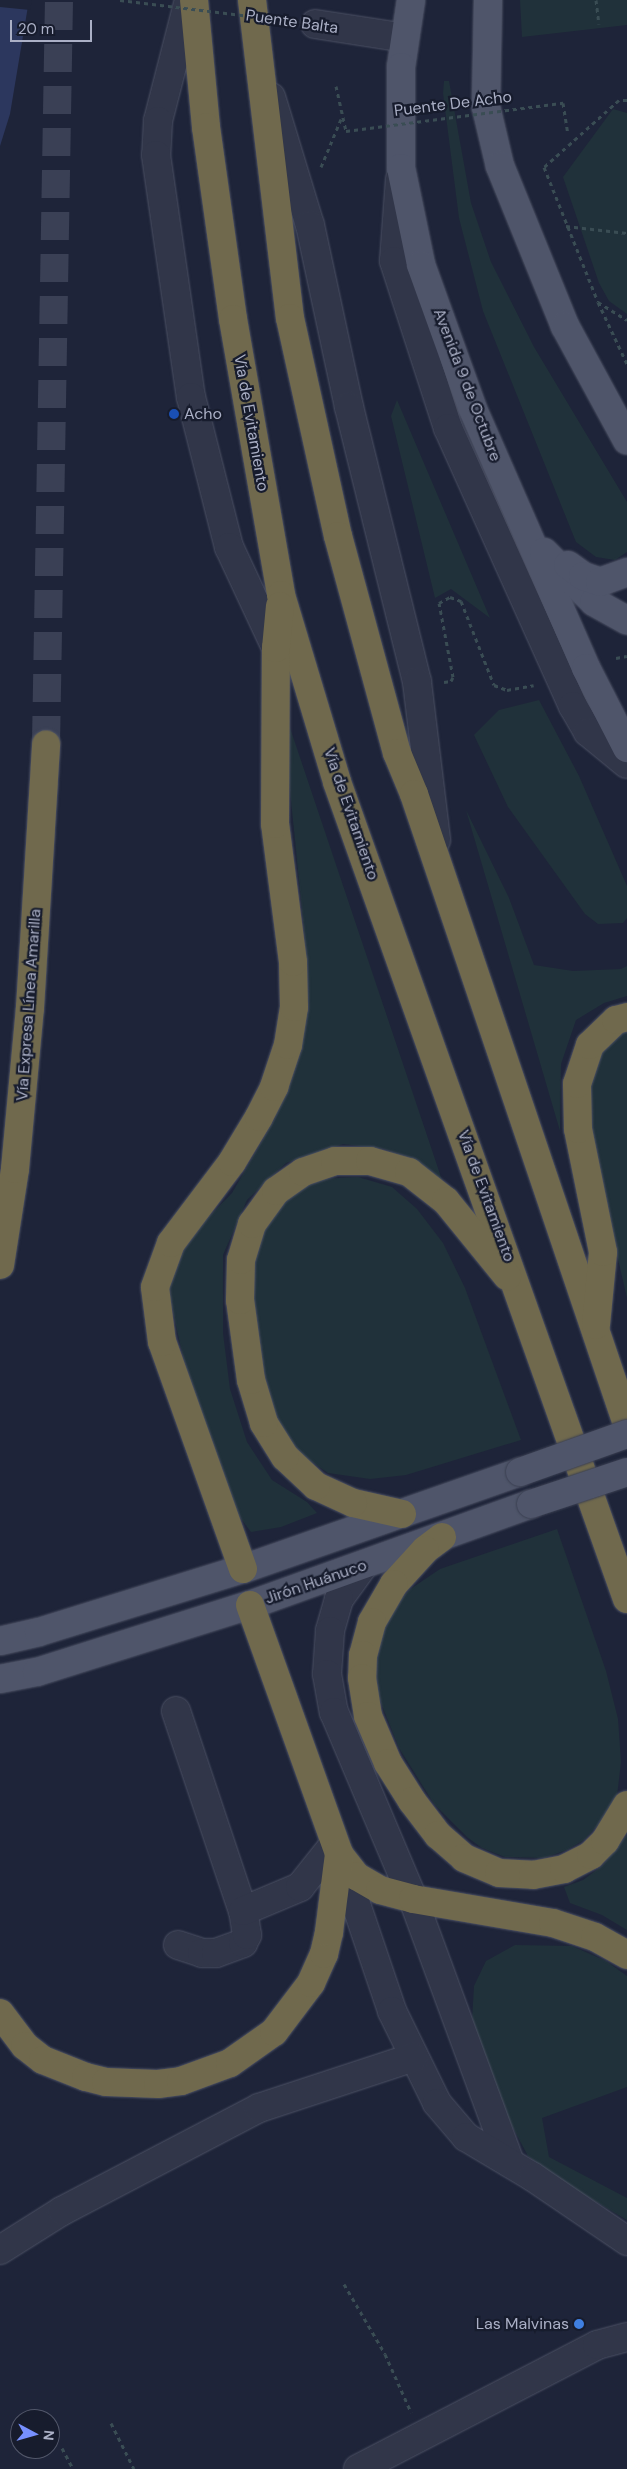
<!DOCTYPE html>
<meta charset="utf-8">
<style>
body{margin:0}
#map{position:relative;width:627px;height:2469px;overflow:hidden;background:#1e2439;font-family:"DM Sans",sans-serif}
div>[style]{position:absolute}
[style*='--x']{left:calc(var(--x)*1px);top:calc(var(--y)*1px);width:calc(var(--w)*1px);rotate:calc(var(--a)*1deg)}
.green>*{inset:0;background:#20313a}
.water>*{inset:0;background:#2c375e}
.pier>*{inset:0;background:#1e2439}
.highway-tunnel>*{height:28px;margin-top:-14px;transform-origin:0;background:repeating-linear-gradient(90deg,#3a4055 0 28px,transparent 0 42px)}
.path>*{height:3px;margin-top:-1.5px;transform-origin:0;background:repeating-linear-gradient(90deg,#3a4d54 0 4px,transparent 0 8px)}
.roads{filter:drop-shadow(0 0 1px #4c5164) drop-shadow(0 0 1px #4c5164)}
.minor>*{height:28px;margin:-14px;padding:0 14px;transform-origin:14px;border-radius:14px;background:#313649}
.major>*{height:28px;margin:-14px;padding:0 14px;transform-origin:14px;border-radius:14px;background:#4f556a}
.highway>*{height:28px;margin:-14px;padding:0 14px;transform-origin:14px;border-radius:14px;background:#70694d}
.path-bridge>*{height:3px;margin-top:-1.5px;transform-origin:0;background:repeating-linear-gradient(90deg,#3a4d54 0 4px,transparent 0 8px)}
.bridges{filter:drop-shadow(0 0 1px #3b4052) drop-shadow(0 0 1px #3b4052)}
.major-bridge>*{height:28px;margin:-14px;padding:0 14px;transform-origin:14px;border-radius:14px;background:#4f556a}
.dots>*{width:14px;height:14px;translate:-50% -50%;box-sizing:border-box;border:2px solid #171c2d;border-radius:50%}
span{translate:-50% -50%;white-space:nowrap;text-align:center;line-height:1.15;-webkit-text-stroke:4.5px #171c2d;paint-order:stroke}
.street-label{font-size:16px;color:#abb0c6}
.poi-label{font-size:16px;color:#abb0c6}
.left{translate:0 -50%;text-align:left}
.right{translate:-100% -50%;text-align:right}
.north{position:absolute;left:10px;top:2409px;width:50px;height:50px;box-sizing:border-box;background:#171c2d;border:1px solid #52576a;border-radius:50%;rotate:96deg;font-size:14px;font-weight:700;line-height:20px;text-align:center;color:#abb0c6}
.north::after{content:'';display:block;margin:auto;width:18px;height:22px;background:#7790ff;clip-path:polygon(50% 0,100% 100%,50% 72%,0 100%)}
.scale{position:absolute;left:10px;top:20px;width:82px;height:22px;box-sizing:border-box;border:2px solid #abb0c6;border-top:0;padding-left:6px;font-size:15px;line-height:18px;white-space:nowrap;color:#abb0c6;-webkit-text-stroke:4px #171c2d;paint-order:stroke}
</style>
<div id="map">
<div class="green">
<div style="clip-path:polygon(520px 0,627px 0,627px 25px,522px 37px)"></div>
<div style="clip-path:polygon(444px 81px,449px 81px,471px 203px,491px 262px,534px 347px,627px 502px,627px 552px,615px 560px,596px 557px,576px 542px,483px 311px,459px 218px,443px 93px)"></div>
<div style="clip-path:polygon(613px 109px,627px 113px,627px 314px,609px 301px,599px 283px,563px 177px)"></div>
<div style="clip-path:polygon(397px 400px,490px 618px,451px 589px,435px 598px,391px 416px)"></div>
<div style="clip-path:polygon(539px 700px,579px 776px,627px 886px,627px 918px,623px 923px,598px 924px,585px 914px,508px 807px,474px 735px,499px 710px)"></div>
<div style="clip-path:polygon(281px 701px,442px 1180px,418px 1164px,384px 1149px,343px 1144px,286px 1163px,247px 1200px,223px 1255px,223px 1333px,230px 1389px,247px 1442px,272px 1480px,307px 1502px,317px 1513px,281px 1527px,251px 1532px,235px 1511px,184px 1361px,168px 1290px,186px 1240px,232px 1193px,275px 1118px,295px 1051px,302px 1007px,305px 940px)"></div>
<div style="clip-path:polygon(466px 810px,509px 898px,534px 965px,573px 971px,621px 969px,627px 966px,627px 996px,604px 1003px,576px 1020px,561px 1064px,560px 1131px)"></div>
<div style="clip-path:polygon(627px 1028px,627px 1298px,588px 1129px,592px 1058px)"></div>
<div style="clip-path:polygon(358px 1177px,392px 1187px,417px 1209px,443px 1243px,465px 1288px,521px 1440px,406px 1475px,370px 1479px,328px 1473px,296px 1451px,278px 1423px,259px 1367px,249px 1301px,253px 1253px,267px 1220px,289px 1193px,319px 1179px)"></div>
<div style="clip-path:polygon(557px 1529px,606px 1671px,618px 1719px,621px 1762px,617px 1796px,597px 1826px,584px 1840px,567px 1850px,544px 1858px,505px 1857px,482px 1848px,468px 1838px,434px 1804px,399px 1748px,377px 1693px,372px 1660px,382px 1622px,409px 1590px,440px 1569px)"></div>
<div style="clip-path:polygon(627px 1835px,627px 1930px,602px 1915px,570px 1903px,564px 1887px,583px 1880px,602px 1866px)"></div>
<div style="clip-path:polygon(515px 1945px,572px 1946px,606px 1961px,627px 1976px,627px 2087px,542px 2118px,549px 2157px,627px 2198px,627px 2220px,562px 2182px,528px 2156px,507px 2117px,472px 2020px,474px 1986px,486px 1961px)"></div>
</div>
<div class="water">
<div style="clip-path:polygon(0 0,29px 0,10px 114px,0 146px)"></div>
</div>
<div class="pier">
<div style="clip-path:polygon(0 0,32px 0,30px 10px,0 7px)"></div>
</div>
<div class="highway-tunnel">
<div style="--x:46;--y:744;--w:744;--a:-89"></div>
</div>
<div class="path">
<div style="--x:596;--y:0;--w:24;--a:83"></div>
<div style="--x:336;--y:86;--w:46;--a:77.5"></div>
<div style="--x:627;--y:100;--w:8;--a:180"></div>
<div style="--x:619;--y:100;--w:101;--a:138.2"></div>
<div style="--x:544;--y:167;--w:145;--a:68.2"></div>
<div style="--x:598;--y:302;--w:68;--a:64.9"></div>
<div style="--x:563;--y:103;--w:31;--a:81"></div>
<div style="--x:321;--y:167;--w:52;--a:-67.4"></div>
<div style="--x:566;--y:226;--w:61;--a:6.5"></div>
<div style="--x:598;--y:302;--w:34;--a:32"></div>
<div style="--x:616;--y:658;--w:11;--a:-10"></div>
<div style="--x:444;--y:682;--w:7;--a:-8"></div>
<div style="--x:451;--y:681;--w:4;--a:-63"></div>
<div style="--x:453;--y:677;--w:75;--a:-100.7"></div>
<div style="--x:439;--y:603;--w:13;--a:-29"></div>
<div style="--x:450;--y:597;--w:12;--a:20"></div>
<div style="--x:461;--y:601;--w:90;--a:68.6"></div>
<div style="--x:494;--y:685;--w:14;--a:21"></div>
<div style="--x:507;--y:690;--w:27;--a:-10"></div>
<div style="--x:344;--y:2284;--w:81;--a:59.6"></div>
<div style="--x:385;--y:2354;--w:64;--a:65.9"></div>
<div style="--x:111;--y:2423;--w:51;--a:63.4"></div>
<div style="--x:62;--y:2448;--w:24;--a:62"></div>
</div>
<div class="roads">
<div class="minor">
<div style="--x:189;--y:0;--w:125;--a:104.4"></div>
<div style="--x:158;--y:121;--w:34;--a:93"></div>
<div style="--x:156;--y:155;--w:245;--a:81.8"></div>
<div style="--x:191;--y:397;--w:155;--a:75.8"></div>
<div style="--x:229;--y:547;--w:111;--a:65"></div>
<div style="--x:276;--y:648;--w:8;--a:45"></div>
<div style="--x:315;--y:24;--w:91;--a:8.8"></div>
<div style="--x:271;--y:97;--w:134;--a:73.1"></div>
<div style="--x:310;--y:225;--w:186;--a:77.9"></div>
<div style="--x:349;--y:407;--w:283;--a:76.1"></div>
<div style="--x:417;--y:682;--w:159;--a:83.1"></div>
<div style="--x:400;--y:179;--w:82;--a:94.2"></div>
<div style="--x:394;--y:261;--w:176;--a:72.1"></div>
<div style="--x:448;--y:428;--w:305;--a:65.8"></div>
<div style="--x:573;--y:706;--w:30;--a:60"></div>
<div style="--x:588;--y:732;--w:50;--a:39.4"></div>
<div style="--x:363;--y:1566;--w:41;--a:126"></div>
<div style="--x:339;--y:1599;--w:33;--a:106"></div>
<div style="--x:330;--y:1631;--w:43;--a:94"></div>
<div style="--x:327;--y:1674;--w:39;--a:80"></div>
<div style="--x:334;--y:1712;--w:203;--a:67.1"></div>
<div style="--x:413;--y:1899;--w:281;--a:69.8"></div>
<div style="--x:176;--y:1711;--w:211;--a:71.5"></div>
<div style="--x:339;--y:1854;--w:166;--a:71.3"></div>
<div style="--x:392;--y:2011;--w:102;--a:63.9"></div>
<div style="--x:437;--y:2103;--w:45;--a:49.5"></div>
<div style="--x:466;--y:2137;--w:78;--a:30.8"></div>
<div style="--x:533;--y:2177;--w:114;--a:34.2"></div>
<div style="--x:178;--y:1945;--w:25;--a:18"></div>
<div style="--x:202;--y:1953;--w:14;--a:0"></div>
<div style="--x:216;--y:1953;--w:29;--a:-20"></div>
<div style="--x:243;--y:1943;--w:9;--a:-63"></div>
<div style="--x:247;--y:1935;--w:24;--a:-99"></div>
<div style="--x:243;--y:1911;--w:62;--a:-22.8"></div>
<div style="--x:300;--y:1887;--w:56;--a:-51.5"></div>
<div style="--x:0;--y:2250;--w:73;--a:-32.2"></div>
<div style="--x:62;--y:2211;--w:222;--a:-27.6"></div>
<div style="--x:259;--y:2108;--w:163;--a:-18.2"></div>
<div style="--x:358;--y:2469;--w:269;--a:-27.4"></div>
<div style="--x:597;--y:2345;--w:31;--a:-15"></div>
</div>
<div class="major">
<div style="--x:411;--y:0;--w:68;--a:98.5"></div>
<div style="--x:401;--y:67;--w:101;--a:90"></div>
<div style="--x:401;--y:168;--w:99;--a:78.3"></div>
<div style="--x:421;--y:265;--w:151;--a:70.2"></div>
<div style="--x:472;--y:407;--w:285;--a:66.4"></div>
<div style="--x:586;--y:668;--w:90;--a:62.9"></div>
<div style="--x:488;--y:0;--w:107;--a:91.1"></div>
<div style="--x:486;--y:107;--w:61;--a:76.7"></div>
<div style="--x:500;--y:166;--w:173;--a:67.9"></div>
<div style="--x:565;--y:326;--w:130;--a:61.5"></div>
<div style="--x:544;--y:552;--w:71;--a:45"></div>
<div style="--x:594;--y:602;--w:38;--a:29"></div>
<div style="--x:568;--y:565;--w:19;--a:36"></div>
<div style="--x:583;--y:576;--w:18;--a:19"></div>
<div style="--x:600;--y:582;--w:29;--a:-20"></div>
<div style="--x:0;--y:1641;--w:40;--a:-13"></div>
<div style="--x:39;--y:1632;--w:214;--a:-17.2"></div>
<div style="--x:243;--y:1569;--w:293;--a:-19.3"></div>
<div style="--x:0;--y:1679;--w:38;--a:-11"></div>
<div style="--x:37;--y:1672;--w:223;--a:-17.5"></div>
<div style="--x:250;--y:1605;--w:299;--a:-19.8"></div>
</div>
<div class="highway">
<div style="--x:194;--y:0;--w:128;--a:84.6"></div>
<div style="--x:206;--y:127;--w:194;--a:82"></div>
<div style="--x:233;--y:319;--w:280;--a:80.1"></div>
<div style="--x:281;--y:595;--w:195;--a:73.3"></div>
<div style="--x:337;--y:782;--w:867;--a:70.46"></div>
<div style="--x:252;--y:0;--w:320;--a:83.2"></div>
<div style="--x:290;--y:318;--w:223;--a:77.6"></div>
<div style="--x:338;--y:536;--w:225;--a:74.8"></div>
<div style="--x:397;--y:753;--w:44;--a:67.5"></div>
<div style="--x:414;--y:794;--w:665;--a:71.32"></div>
<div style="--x:0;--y:1265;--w:97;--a:-81.1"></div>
<div style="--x:15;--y:1169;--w:162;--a:-84.7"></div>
<div style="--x:30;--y:1008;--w:264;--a:-86.5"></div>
<div style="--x:596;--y:1325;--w:73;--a:-84.5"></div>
<div style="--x:603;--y:1252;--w:126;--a:-101.5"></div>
<div style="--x:578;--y:1129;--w:45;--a:-91.3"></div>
<div style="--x:577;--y:1084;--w:41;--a:-71.6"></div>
<div style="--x:590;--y:1045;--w:36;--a:-44"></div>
<div style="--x:616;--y:1020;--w:11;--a:-15"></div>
<div style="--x:402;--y:1514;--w:50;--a:-167.3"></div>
<div style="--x:353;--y:1503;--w:41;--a:-155.3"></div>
<div style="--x:316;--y:1486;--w:42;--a:-136.9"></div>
<div style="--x:285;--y:1457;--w:40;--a:-122"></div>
<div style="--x:264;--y:1423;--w:45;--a:-106.8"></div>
<div style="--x:251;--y:1380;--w:81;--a:-97.8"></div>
<div style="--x:240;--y:1300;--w:40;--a:-88.6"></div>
<div style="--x:241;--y:1260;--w:38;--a:-73"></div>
<div style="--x:252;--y:1224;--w:41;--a:-54"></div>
<div style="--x:276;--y:1191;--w:33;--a:-35"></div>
<div style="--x:303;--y:1172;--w:34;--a:-19"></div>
<div style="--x:335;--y:1161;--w:35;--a:0"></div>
<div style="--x:370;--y:1161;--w:41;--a:15.8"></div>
<div style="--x:409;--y:1172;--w:47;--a:38.1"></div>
<div style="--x:446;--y:1201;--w:97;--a:50.9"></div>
<div style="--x:442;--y:1537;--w:21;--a:143"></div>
<div style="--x:425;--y:1550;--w:46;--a:132.4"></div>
<div style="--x:394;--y:1584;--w:44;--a:120.1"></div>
<div style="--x:372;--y:1622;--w:34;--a:105"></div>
<div style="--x:363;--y:1655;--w:23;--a:92"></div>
<div style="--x:362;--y:1678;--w:38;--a:81"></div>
<div style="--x:368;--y:1716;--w:51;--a:66.9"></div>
<div style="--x:388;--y:1763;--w:45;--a:57.7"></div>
<div style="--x:412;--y:1801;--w:43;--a:52.6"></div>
<div style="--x:438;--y:1835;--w:35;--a:41"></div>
<div style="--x:464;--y:1858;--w:38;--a:23"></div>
<div style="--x:499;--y:1873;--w:34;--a:3"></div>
<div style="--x:533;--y:1875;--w:32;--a:-11"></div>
<div style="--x:564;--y:1869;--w:30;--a:-27"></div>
<div style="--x:591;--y:1855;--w:20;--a:-45"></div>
<div style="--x:605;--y:1841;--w:42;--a:-58.6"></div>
<div style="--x:243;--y:1569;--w:241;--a:-109.6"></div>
<div style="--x:162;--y:1342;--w:55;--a:-97.3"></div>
<div style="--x:155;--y:1287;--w:47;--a:-70"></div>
<div style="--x:171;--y:1243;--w:101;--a:-53"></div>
<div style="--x:232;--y:1162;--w:52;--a:-59"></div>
<div style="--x:259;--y:1117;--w:34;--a:-63"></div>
<div style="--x:274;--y:1087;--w:44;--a:-71.6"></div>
<div style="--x:288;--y:1045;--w:38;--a:-81"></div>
<div style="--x:294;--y:1007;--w:45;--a:-91.3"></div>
<div style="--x:293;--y:962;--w:139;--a:-97.4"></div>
<div style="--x:275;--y:824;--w:176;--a:-89.7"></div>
<div style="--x:276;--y:648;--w:42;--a:-84.6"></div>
<div style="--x:250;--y:1605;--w:264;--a:70.3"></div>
<div style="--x:339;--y:1854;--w:28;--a:52"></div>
<div style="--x:356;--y:1876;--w:28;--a:30"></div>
<div style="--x:380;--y:1890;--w:34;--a:15"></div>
<div style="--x:413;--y:1899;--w:142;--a:9.7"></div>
<div style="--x:553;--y:1923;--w:44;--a:18.4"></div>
<div style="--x:595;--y:1937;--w:37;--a:29"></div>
<div style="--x:0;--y:2013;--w:41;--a:52.9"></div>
<div style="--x:25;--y:2046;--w:23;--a:38"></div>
<div style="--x:43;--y:2060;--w:46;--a:21.6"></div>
<div style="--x:86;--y:2077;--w:21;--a:14"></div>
<div style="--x:106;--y:2082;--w:52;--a:2.2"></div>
<div style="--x:158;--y:2084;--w:23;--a:-7"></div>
<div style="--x:181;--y:2081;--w:52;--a:-20.2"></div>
<div style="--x:230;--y:2063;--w:54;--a:-35.2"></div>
<div style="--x:274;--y:2032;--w:61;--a:-52.9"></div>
<div style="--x:311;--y:1983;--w:32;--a:-66"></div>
<div style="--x:324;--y:1954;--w:23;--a:-77"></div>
<div style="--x:329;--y:1932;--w:79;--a:-82.7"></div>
</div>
</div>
<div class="path-bridge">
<div style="--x:120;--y:0;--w:196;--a:7"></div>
<div style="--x:346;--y:131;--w:219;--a:-7.4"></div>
</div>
<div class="bridges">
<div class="major-bridge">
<div style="--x:520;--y:1472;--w:114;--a:-19.6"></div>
<div style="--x:531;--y:1504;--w:101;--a:-18.4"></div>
</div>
</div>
<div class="dots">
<div style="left:174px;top:414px;background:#1a4fb4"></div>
<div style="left:579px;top:2324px;background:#3f7fe0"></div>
</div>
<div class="street-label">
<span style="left:292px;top:22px;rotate:8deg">Puente Balta</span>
<span style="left:453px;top:104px;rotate:-7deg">Puente De Acho</span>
<span style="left:467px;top:385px;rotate:69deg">Avenida 9 de Octubre</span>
<span style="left:251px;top:423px;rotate:80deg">Vía de Evitamiento</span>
<span style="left:351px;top:814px;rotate:71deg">Vía de Evitamiento</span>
<span style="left:29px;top:1005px;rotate:-86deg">Vía Expresa Línea Amarilla</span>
<span style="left:486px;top:1196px;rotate:70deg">Vía de Evitamiento</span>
<span style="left:316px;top:1582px;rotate:-19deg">Jirón Huánuco</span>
</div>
<div class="poi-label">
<span class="left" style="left:184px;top:414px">Acho</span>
<span class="right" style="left:569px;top:2324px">Las Malvinas</span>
</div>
<div class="north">N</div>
<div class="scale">20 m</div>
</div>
